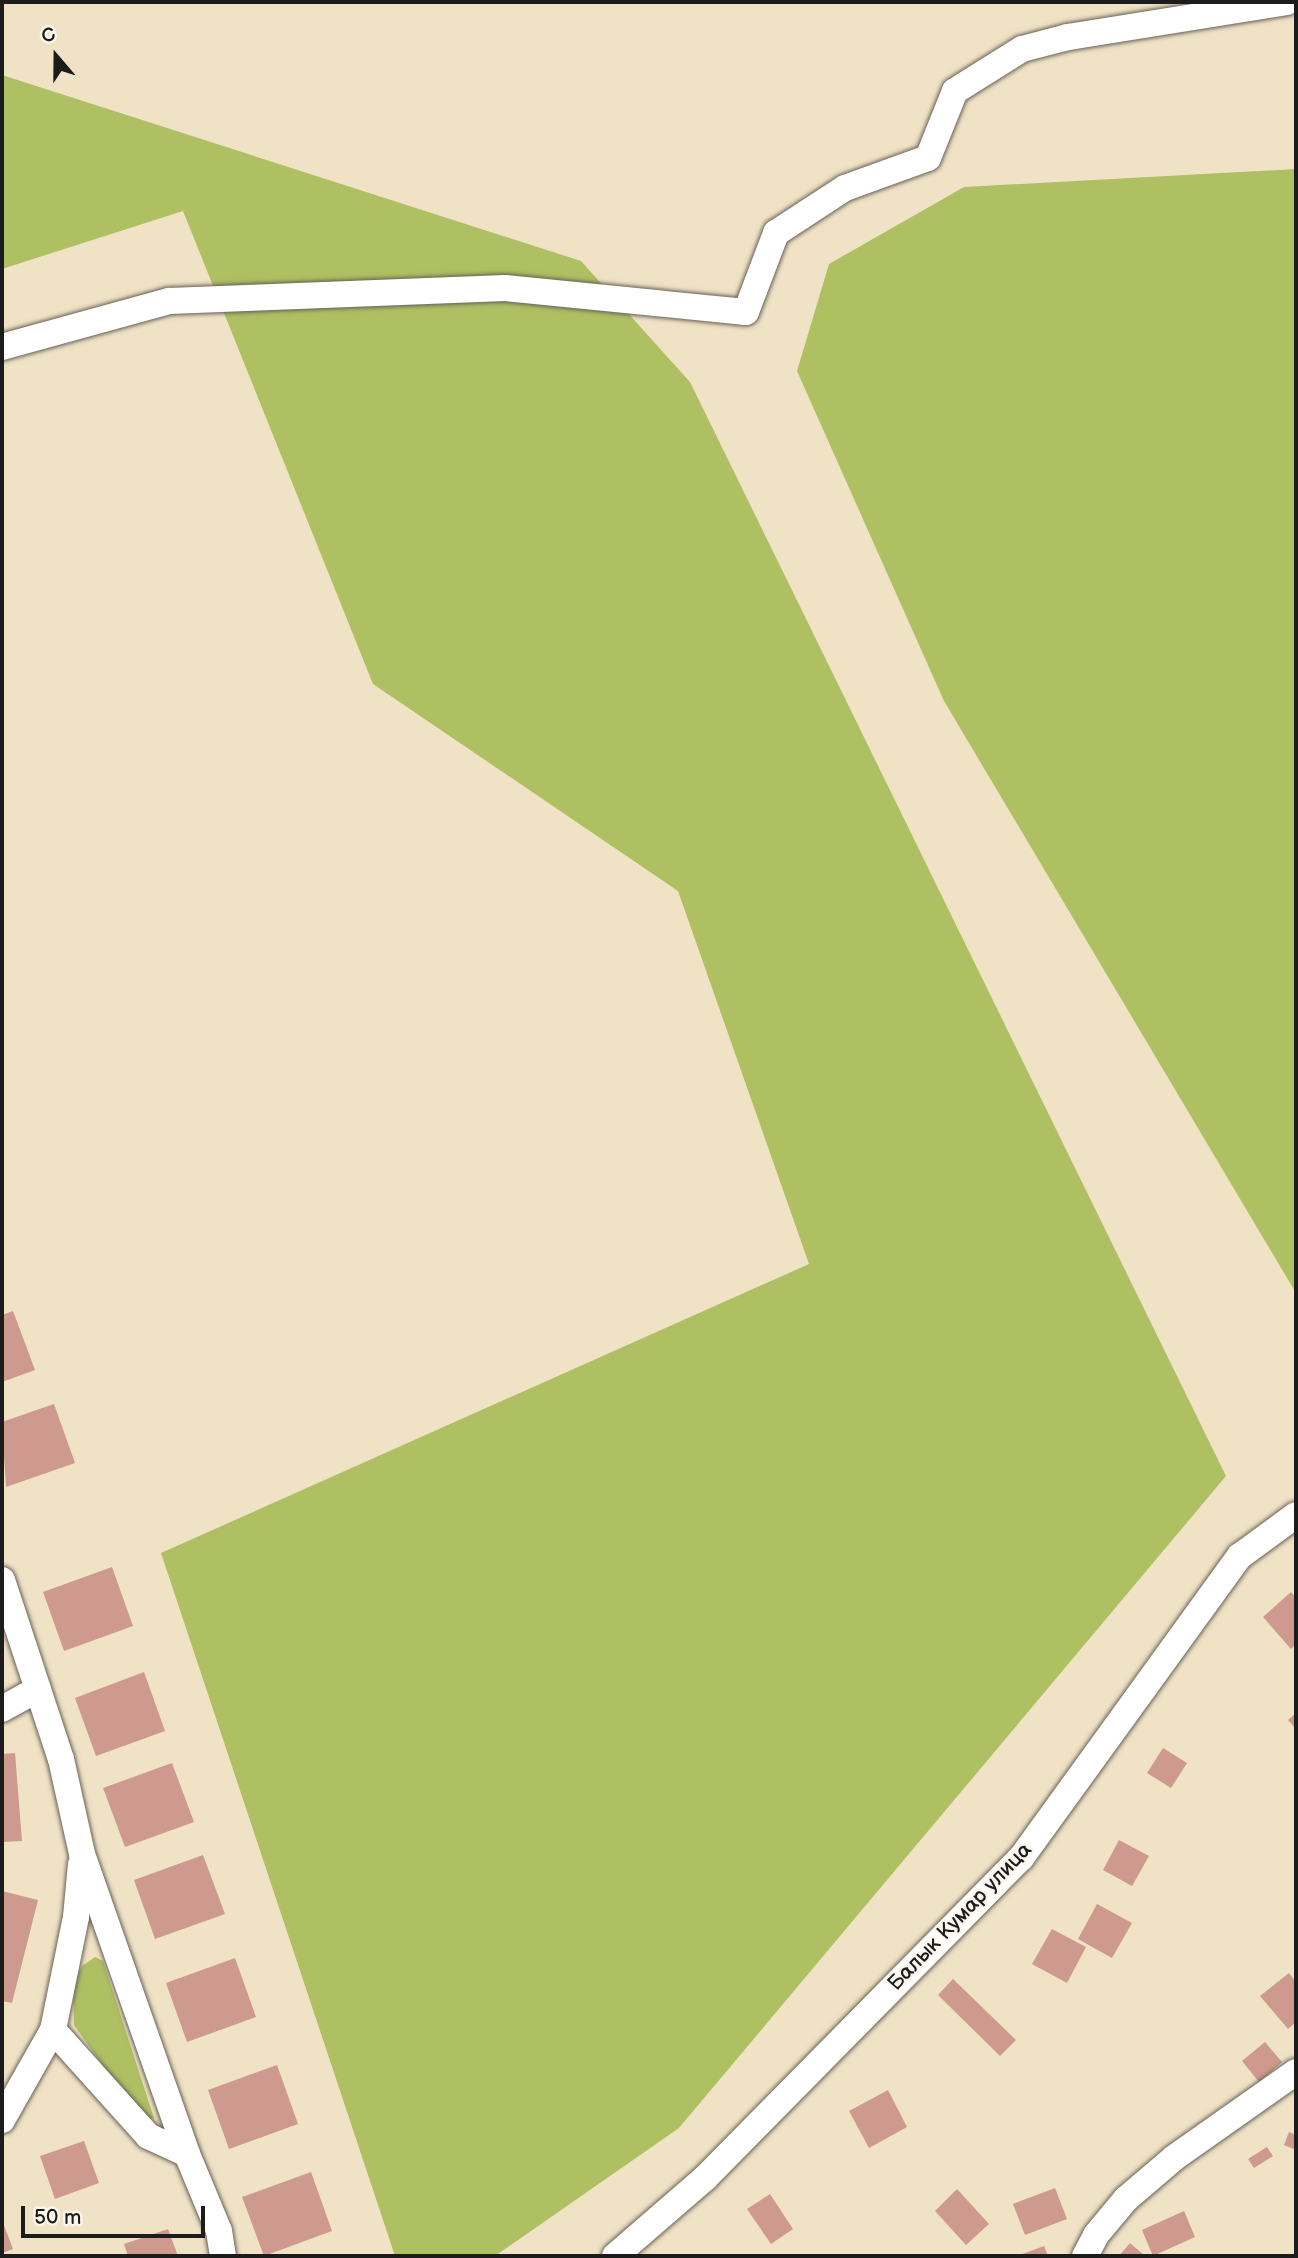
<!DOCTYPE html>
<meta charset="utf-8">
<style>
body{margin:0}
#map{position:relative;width:1298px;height:2258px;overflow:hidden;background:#f0e2c5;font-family:"Balsamiq Sans",sans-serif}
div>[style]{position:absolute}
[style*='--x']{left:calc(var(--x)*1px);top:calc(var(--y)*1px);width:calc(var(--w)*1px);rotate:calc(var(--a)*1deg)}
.green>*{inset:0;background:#afc063}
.building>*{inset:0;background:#ce998e}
.roads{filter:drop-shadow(0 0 2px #666157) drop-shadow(0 0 2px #666157)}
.minor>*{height:26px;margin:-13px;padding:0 13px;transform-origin:13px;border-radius:13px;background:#fff}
span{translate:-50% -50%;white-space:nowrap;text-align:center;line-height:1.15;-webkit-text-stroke:5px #fbf7ec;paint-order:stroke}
.street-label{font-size:21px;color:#1c1c1c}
.frame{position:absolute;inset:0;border:4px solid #1c1c1c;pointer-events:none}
.north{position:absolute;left:21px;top:21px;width:70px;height:70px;-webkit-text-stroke:5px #fbf7ec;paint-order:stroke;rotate:340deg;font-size:19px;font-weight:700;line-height:28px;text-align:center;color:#1c1c1c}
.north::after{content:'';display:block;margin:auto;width:24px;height:32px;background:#1c1c1c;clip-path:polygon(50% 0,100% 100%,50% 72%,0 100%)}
.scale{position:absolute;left:21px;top:2206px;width:184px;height:32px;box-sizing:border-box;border:4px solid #1c1c1c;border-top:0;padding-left:9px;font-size:21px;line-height:24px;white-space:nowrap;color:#1c1c1c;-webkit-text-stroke:5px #fbf7ec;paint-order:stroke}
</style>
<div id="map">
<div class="green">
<div style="clip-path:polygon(2px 75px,581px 261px,690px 382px,1226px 1476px,679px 2128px,495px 2256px,395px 2256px,161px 1553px,809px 1264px,678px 891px,373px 684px,183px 211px,2px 269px)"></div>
<div style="clip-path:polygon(1296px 169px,1296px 1293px,944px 701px,797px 371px,829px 264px,964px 187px)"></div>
<div style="clip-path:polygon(95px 1957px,103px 1961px,154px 2118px,149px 2119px,111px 2077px,74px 2025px,73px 1986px,82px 1966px)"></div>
</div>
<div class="building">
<div style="clip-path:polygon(13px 1311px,35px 1370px,2px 1382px,2px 1315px)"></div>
<div style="clip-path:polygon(54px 1404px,75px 1463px,6px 1487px,2px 1422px)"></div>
<div style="clip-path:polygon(112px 1567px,133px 1626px,64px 1651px,43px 1592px)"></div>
<div style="clip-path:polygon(1291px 1592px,1296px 1598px,1296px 1644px,1291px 1649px,1263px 1617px)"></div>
<div style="clip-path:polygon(144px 1672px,165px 1731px,96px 1756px,75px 1698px)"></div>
<div style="clip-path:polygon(1296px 1713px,1296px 1729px,1288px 1720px)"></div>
<div style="clip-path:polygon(1163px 1748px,1187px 1763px,1171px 1788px,1147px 1773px)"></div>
<div style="clip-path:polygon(15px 1753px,22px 1841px,2px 1842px,2px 1754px)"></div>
<div style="clip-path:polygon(172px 1763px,194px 1822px,125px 1847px,103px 1788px)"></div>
<div style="clip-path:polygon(1119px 1840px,1149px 1856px,1132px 1886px,1103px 1870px)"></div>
<div style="clip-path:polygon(203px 1855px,225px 1914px,155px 1939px,134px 1880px)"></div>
<div style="clip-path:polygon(2px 1891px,38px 1900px,12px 2003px,2px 2001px)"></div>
<div style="clip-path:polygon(1097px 1904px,1132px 1923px,1112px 1958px,1078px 1939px)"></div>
<div style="clip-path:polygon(1052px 1929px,1086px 1947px,1067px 1983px,1032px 1964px)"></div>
<div style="clip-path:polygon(235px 1958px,256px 2017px,187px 2042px,166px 1983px)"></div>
<div style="clip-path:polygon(1289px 1973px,1296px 1982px,1296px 2022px,1288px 2029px,1260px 1996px)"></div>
<div style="clip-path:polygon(953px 1979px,1016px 2040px,1000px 2056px,938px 1995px)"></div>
<div style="clip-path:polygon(1265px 2042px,1282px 2062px,1259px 2082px,1242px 2061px)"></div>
<div style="clip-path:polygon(277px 2065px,298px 2124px,229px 2149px,208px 2090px)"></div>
<div style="clip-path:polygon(888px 2090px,907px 2127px,869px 2148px,849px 2111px)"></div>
<div style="clip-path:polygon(1289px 2132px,1296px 2135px,1296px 2150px,1284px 2145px)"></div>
<div style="clip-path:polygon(84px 2141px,99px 2183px,55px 2199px,40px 2156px)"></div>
<div style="clip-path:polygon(1267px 2147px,1273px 2156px,1254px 2168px,1248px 2159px)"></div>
<div style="clip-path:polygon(311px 2172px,332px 2231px,264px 2256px,242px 2197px)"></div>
<div style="clip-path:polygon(1055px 2188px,1067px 2219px,1025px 2235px,1013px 2204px)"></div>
<div style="clip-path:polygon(957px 2189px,989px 2224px,966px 2245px,935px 2211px)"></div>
<div style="clip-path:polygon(770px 2194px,793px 2229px,771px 2244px,747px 2209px)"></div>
<div style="clip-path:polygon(1184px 2211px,1195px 2237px,1153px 2256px,1142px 2230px)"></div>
<div style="clip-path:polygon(2px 2220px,13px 2249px,2px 2253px)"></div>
<div style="clip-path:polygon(168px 2229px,178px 2256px,128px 2256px,124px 2244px)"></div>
<div style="clip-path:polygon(1130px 2243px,1145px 2256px,1119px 2256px)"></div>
<div style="clip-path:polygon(1044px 2246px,1048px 2256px,1017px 2256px)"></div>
</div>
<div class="roads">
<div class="minor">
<div style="--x:2;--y:347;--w:173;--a:-15.4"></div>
<div style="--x:169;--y:301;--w:336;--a:-2.2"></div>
<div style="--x:505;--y:288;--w:242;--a:5.7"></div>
<div style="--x:746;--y:312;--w:85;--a:-69.2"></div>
<div style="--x:776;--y:233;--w:82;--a:-33.1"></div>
<div style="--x:845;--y:188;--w:88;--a:-19.9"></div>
<div style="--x:928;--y:158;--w:72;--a:-68.1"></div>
<div style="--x:955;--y:91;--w:79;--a:-32.1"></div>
<div style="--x:1022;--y:49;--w:48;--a:-14.6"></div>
<div style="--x:1068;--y:37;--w:222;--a:-9.1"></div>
<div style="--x:2;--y:1580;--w:188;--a:71.8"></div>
<div style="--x:61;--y:1759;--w:97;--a:77.5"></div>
<div style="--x:82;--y:1854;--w:318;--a:70.7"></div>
<div style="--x:187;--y:2154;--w:83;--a:67.4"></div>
<div style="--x:219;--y:2231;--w:25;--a:81"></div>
<div style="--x:2;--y:1709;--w:41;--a:-29.1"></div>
<div style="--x:53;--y:2030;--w:142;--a:48.1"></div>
<div style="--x:148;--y:2136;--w:43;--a:24.8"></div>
<div style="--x:2;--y:2120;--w:103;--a:-60.5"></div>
<div style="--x:53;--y:2030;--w:115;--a:-78.5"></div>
<div style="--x:76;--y:1917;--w:53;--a:-84.6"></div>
<div style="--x:615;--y:2256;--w:119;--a:-40.9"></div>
<div style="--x:705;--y:2178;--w:450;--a:-45.4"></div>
<div style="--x:1021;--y:1858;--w:373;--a:-54.1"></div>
<div style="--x:1240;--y:1556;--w:69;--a:-36.2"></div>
<div style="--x:1085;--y:2256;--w:24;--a:-62"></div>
<div style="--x:1096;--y:2235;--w:47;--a:-50.2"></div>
<div style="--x:1126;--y:2199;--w:63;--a:-40.5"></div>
<div style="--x:1174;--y:2158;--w:149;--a:-35.2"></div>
</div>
</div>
<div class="street-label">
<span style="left:960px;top:1917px;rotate:-46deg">Балык Кумар улица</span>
</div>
<div class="frame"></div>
<div class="north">С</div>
<div class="scale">50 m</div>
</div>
